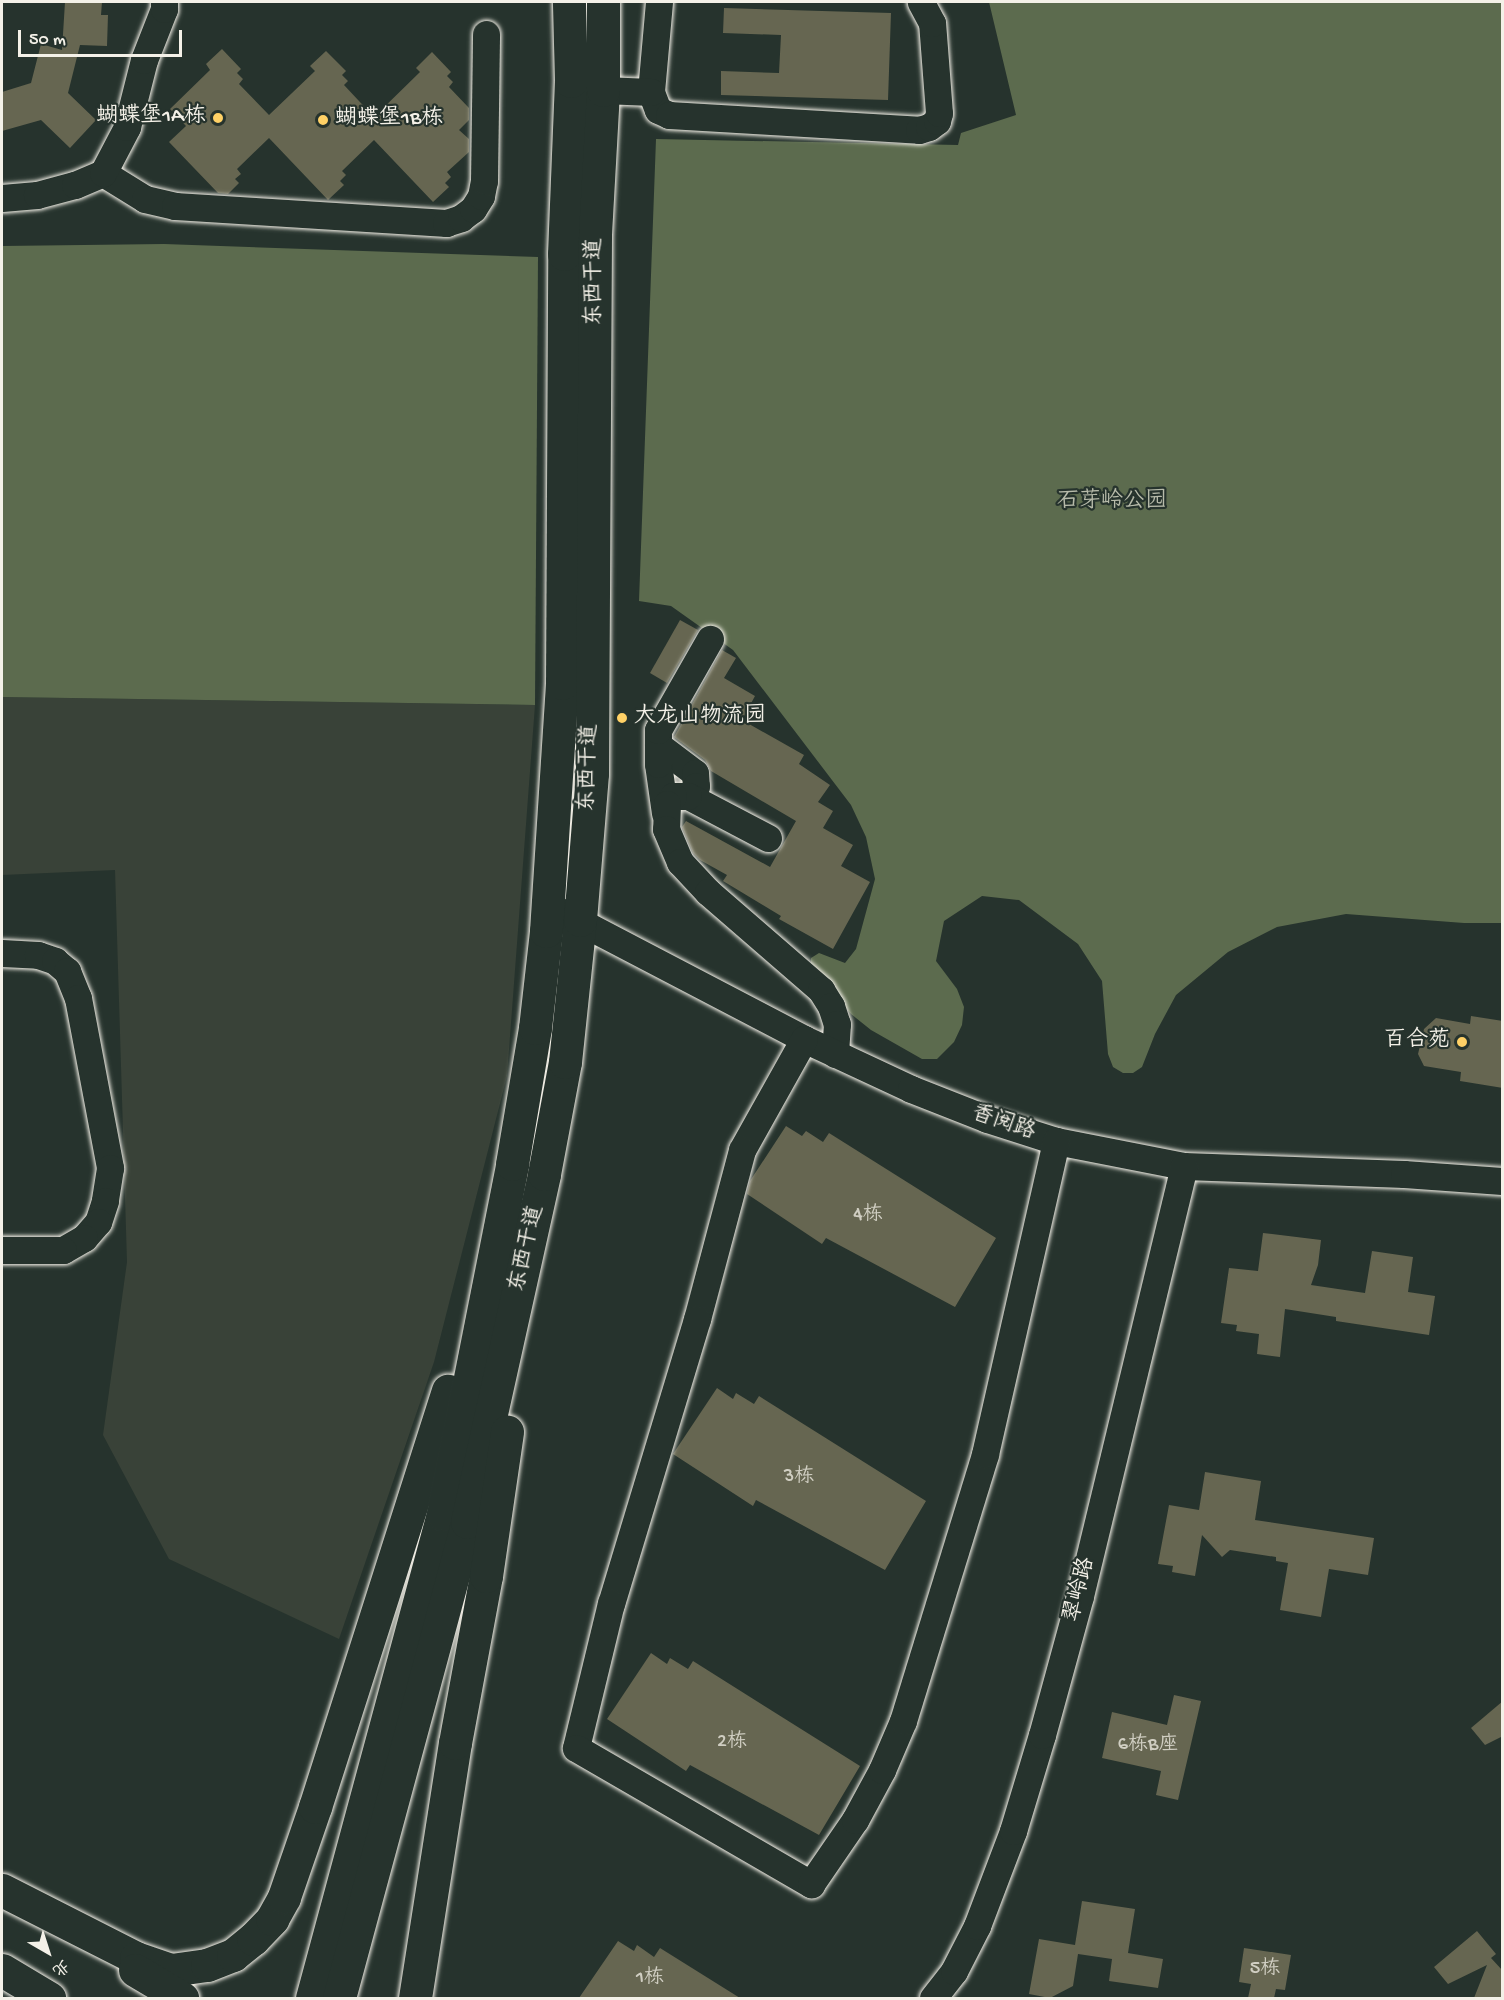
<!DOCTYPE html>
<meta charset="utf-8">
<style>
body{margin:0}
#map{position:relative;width:1504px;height:2000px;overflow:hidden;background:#26332d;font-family:"Gochi Hand","LXGW WenKai TC",sans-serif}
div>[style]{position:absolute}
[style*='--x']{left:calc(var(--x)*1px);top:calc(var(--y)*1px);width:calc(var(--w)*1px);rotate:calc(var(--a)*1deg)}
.built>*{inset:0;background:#394238}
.green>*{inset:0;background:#5c6b4e}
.building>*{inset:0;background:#666651}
.roads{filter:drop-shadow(0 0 2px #f4f1e8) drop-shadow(0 0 2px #f4f1e8)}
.minor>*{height:27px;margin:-13.5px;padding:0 13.5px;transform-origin:13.5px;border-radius:13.5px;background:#26332d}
.major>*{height:33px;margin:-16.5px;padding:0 16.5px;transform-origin:16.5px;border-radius:16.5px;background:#26332d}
.dots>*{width:16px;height:16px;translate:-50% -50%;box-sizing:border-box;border:3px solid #26332d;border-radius:50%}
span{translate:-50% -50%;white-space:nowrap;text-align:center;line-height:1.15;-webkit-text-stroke:4.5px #26332d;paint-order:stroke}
.number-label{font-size:20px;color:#d0cec2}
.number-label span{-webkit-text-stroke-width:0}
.poi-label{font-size:22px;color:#f4f1e8}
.right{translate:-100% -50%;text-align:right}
.left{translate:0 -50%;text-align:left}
.street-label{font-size:22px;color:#f4f1e8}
.park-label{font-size:22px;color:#b7bbaa}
.frame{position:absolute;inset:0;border:3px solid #f4f1e8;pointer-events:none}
.north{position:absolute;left:18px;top:1922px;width:60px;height:60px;-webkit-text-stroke:4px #26332d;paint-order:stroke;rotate:141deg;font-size:16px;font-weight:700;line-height:24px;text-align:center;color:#f4f1e8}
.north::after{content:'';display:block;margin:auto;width:21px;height:27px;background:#f4f1e8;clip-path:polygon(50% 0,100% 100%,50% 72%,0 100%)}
.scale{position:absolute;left:18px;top:30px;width:164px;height:27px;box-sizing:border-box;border:3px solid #f4f1e8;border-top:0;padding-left:8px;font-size:18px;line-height:21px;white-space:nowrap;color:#f4f1e8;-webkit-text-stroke:4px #26332d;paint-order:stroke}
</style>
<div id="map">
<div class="built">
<div style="clip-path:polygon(2px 697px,535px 705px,507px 1076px,434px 1362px,339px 1639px,169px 1559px,103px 1435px,127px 1262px,115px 870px,2px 875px)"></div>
</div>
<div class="green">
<div style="clip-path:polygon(989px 2px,1502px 2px,1502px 923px,1464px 923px,1346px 914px,1277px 927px,1228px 952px,1176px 995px,1155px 1034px,1142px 1067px,1133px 1073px,1123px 1073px,1113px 1067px,1108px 1054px,1102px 981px,1078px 944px,1019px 900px,982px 896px,944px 921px,936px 961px,957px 989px,964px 1007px,962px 1025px,954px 1042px,937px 1059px,922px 1059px,871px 1030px,851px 1014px,811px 966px,811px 958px,819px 953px,845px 963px,856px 949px,875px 879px,866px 837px,851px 805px,733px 650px,671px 606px,639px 601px,656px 139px,958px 145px,961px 133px,1016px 115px)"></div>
<div style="clip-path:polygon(164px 244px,538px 257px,535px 705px,2px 697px,2px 246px)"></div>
</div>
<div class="building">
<div style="clip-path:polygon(65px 2px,102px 2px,101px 15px,108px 15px,107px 46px,80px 45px,68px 93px,96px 120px,70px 148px,41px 120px,2px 131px,2px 92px,31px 83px,41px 44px,62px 50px)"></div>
<div style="clip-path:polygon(724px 8px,891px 13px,888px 100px,721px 95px,721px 71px,779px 73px,781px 35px,723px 33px)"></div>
<div style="clip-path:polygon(222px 49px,241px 69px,237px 73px,243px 79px,239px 84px,269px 115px,315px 71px,310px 66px,326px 51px,346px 71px,342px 75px,348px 81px,344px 85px,374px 117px,420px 72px,416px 68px,432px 52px,451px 72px,447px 76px,453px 82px,449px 87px,469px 108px,469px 120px,459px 130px,469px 139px,469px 152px,447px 172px,451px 177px,445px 183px,449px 187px,433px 202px,374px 140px,342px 171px,346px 175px,340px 181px,344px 185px,328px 200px,269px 138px,237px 169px,241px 174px,235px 179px,239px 183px,228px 194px,218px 193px,169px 142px,186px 126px,170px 109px,210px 70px,206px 64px)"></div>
<div style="clip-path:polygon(680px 620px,698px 630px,667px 683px,650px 673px)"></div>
<div style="clip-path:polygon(722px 650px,736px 658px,724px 678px,755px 696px,742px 720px,804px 755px,799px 764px,830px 785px,818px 802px,833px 811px,823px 828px,853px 845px,841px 866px,870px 882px,833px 949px,779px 919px,781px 916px,723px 881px,727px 875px,700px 860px,693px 853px,682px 827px,686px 821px,770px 867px,796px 821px,711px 771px,705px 760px,674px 737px)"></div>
<div style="clip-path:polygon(1471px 1016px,1503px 1021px,1503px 1088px,1460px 1081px,1461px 1072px,1424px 1066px,1418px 1054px,1424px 1029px,1436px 1018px,1470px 1024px)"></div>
<div style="clip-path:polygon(786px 1126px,802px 1136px,806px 1131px,823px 1142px,829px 1133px,996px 1238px,955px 1307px,826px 1238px,822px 1244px,747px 1194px,750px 1181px)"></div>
<div style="clip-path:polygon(1263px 1233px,1321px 1240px,1318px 1265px,1311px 1285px,1365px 1293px,1372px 1251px,1413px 1257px,1408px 1292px,1435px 1296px,1429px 1335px,1336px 1321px,1336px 1317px,1285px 1309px,1280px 1357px,1257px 1354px,1259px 1334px,1236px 1331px,1237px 1325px,1221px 1323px,1229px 1268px,1258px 1271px)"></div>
<div style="clip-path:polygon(717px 1388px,733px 1399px,736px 1393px,754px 1404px,759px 1396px,926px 1501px,885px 1570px,756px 1500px,753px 1506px,673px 1454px)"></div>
<div style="clip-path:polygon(1205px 1472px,1261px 1481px,1255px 1520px,1374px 1538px,1368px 1575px,1329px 1569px,1321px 1617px,1280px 1610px,1288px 1563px,1276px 1561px,1276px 1557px,1230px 1550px,1222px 1557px,1202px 1535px,1195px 1576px,1172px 1572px,1173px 1566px,1158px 1564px,1169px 1505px,1199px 1510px)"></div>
<div style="clip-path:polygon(651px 1653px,667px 1664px,670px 1658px,688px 1669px,693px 1661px,860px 1766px,819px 1835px,690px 1765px,686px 1771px,607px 1719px)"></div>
<div style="clip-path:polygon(1174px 1695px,1201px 1701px,1178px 1800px,1156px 1795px,1161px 1771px,1102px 1758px,1112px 1712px,1167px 1725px)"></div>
<div style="clip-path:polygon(1503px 1701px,1503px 1736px,1485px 1745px,1471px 1728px)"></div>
<div style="clip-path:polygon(1082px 1901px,1135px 1909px,1128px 1953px,1163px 1959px,1158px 1988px,1109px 1981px,1112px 1959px,1078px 1954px,1073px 1986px,1050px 1998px,1029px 1994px,1039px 1939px,1075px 1945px)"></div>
<div style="clip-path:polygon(1477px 1931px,1496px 1954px,1491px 1958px,1503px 1971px,1503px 1998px,1474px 1998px,1487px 1965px,1448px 1984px,1434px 1967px)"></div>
<div style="clip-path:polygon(618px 1941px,634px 1951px,637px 1945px,654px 1957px,660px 1948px,740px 1998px,579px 1998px)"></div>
<div style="clip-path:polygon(1244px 1948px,1291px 1955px,1285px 1990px,1276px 1989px,1274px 1998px,1248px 1998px,1251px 1984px,1239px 1982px)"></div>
</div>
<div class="roads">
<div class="minor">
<div style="--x:659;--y:2;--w:90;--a:95.1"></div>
<div style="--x:651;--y:92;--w:19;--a:69"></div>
<div style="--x:658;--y:110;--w:12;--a:24"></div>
<div style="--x:669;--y:115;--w:250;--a:3.4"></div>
<div style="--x:919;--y:130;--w:10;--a:-17"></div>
<div style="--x:929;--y:127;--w:10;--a:-37"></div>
<div style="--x:937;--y:121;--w:8;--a:-76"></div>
<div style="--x:939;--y:113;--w:90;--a:-94.4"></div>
<div style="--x:932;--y:23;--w:24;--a:-118"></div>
<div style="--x:603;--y:90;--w:48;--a:2.4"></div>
<div style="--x:103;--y:173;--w:49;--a:31.8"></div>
<div style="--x:145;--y:199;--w:31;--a:13"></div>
<div style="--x:175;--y:206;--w:272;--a:3.6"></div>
<div style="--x:446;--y:223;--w:16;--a:-18"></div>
<div style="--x:461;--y:218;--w:15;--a:-37"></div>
<div style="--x:473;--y:209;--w:15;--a:-58"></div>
<div style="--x:481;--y:196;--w:15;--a:-79"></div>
<div style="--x:484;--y:181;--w:147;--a:-89.2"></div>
<div style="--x:2;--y:198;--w:35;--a:-5"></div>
<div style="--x:37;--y:195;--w:39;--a:-15"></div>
<div style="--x:75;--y:185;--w:30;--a:-23"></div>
<div style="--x:103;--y:173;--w:52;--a:-62.4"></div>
<div style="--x:127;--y:127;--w:69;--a:-75.8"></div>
<div style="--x:144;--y:60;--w:55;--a:-68.6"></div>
<div style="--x:164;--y:9;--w:7;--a:-90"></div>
<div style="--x:658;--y:745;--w:46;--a:37.1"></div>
<div style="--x:695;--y:773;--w:13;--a:86"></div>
<div style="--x:696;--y:786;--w:12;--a:104"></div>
<div style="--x:665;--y:813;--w:49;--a:-98.1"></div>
<div style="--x:658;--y:764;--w:34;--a:-90"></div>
<div style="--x:658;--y:730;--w:105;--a:-60.3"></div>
<div style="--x:768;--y:838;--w:90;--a:-152.3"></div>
<div style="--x:688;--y:796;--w:15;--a:180"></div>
<div style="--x:673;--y:796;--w:10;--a:127"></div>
<div style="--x:667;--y:804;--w:25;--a:92"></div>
<div style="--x:666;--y:829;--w:36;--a:67"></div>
<div style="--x:680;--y:862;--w:41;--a:47"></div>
<div style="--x:708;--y:892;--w:150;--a:40.9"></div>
<div style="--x:821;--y:990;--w:19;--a:58"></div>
<div style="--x:831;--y:1006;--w:19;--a:72"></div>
<div style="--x:837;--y:1024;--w:30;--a:94"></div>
<div style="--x:548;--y:905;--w:289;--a:27.6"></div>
<div style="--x:804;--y:1039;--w:118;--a:25"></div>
<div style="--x:911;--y:1089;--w:82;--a:21.5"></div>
<div style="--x:987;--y:1119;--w:72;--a:17.7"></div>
<div style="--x:1056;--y:1141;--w:130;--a:11.1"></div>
<div style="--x:1184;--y:1166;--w:220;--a:2.1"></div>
<div style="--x:1404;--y:1174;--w:98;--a:4.1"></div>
<div style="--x:2;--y:953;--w:36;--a:3"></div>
<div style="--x:38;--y:955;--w:18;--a:19"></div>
<div style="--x:55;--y:961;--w:16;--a:40"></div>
<div style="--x:67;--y:971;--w:29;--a:68"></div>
<div style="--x:78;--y:998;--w:173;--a:79.3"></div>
<div style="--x:110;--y:1168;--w:33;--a:99"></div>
<div style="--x:105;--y:1201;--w:22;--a:108"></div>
<div style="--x:98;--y:1222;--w:21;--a:131"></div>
<div style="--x:84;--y:1238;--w:24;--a:150"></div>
<div style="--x:63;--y:1250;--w:61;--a:180"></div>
<div style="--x:804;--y:1039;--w:127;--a:119.2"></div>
<div style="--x:742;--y:1150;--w:175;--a:104.9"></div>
<div style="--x:697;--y:1319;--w:297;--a:106.8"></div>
<div style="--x:611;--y:1603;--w:149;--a:103.6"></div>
<div style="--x:576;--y:1748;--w:272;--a:30.1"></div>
<div style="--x:811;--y:1884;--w:78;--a:-55.5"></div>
<div style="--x:855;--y:1820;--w:57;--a:-61.6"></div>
<div style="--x:882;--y:1770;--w:53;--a:-66.8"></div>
<div style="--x:903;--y:1721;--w:279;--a:-72.9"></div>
<div style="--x:985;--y:1454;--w:321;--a:-77.2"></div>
<div style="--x:933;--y:1998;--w:34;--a:-52"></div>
<div style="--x:954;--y:1971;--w:51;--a:-62.9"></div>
<div style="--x:977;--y:1926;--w:102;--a:-69.2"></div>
<div style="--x:1013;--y:1831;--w:100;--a:-73.2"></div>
<div style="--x:1042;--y:1735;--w:144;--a:-74.7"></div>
<div style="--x:1080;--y:1596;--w:442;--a:-76.4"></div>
</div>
<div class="major">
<div style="--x:2;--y:1890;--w:150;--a:26.9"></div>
<div style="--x:136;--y:1958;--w:37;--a:19"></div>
<div style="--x:171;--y:1970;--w:36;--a:-8"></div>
<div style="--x:207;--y:1965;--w:28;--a:-21"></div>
<div style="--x:233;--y:1955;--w:26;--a:-39"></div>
<div style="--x:253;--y:1939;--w:28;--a:-46"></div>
<div style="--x:272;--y:1919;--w:25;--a:-61"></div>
<div style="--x:284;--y:1897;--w:95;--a:-71"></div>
<div style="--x:315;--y:1807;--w:437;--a:-72.3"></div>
<div style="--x:2;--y:1970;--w:55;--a:30.8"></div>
<div style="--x:135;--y:1970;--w:55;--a:30.8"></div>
<div style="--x:312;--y:1998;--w:501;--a:-74.86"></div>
<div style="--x:443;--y:1514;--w:357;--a:-78.8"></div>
<div style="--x:512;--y:1164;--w:138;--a:-80.4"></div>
<div style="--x:535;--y:1028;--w:98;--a:-83.5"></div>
<div style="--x:546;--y:931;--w:249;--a:-86.3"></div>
<div style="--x:562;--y:683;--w:429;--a:-89.7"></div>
<div style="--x:564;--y:254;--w:173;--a:-87.7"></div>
<div style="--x:571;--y:81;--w:79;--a:-91.5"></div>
<div style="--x:339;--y:1998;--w:493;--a:-74.9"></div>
<div style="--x:467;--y:1522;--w:356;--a:-77.5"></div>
<div style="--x:544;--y:1174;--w:114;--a:-79.4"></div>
<div style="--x:565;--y:1062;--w:143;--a:-84"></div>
<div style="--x:580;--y:920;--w:147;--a:-85.3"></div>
<div style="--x:592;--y:773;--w:539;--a:-89.68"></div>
<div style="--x:595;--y:234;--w:144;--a:-86.8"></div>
<div style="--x:603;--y:90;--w:88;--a:-90"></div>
<div style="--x:415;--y:1998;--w:258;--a:-81.1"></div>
<div style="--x:455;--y:1743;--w:170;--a:-79.5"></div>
<div style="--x:486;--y:1576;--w:146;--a:-81.7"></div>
</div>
</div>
<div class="dots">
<div style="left:218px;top:118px;background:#ffd166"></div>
<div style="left:323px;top:120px;background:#ffd166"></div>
<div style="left:622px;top:718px;background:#ffd166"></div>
<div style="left:1462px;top:1042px;background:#ffd166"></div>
</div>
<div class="number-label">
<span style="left:868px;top:1215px">4栋</span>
<span style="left:799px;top:1477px">3栋</span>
<span style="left:732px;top:1742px">2栋</span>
<span style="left:1148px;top:1745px">6栋B座</span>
<span style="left:1265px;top:1969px">5栋</span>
<span style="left:650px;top:1978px">1栋</span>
</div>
<div class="poi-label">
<span class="right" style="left:206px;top:118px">蝴蝶堡1A栋</span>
<span class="left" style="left:335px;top:120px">蝴蝶堡1B栋</span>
<span class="left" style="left:634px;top:718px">大龙山物流园</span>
<span class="right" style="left:1450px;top:1042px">百合苑</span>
</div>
<div class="street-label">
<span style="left:596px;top:282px;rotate:-90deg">东西干道</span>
<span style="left:590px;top:768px;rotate:-88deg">东西干道</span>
<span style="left:1003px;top:1124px;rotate:19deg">香阅路</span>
<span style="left:528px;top:1249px;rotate:-77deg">东西干道</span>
<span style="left:1081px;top:1590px;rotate:-76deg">翠岭路</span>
</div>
<div class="park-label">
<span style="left:1112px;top:503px">石芽岭公园</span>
</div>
<div class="frame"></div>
<div class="north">北</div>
<div class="scale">50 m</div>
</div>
